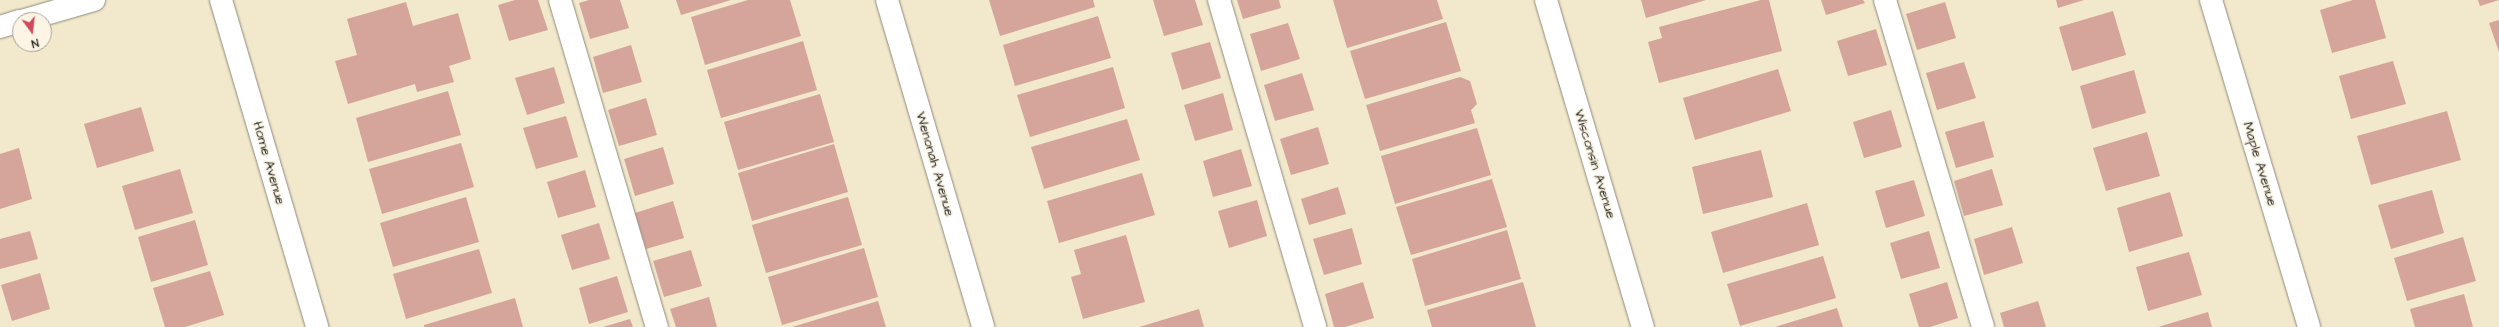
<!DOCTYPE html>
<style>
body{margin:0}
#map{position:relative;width:2499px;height:327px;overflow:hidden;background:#f2e8cc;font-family:"Architects Daughter",sans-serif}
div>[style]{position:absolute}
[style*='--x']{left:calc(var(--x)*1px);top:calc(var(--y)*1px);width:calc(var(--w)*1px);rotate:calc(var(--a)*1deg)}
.building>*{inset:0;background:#d5a49b}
.roads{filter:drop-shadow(0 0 1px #8e8a7c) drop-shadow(0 0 1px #8e8a7c)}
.minor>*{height:22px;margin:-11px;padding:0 11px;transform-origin:11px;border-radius:11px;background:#fff}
span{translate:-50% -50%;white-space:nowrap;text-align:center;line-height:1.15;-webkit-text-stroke:3.5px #fcf5e5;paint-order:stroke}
.street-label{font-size:14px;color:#2b2b2b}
.north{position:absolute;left:12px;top:12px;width:40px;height:40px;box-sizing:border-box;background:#fcf5e5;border:1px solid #a8a49b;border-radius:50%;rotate:165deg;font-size:11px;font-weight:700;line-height:16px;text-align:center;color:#2b2b2b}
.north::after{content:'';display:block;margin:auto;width:14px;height:18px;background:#d1495b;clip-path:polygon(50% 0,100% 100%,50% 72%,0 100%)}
</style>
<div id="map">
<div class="building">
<div style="clip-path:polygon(515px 0,538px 0,548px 30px,509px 41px,498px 5px)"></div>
<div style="clip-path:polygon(589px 0,620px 0,629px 28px,590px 39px,579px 3px)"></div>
<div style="clip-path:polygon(676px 0,731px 0,681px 15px)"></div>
<div style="clip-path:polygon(748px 0,790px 0,801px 36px,705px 65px,691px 17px)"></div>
<div style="clip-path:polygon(989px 0,1093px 0,1095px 7px,1000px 36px)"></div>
<div style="clip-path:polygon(1153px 0,1195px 0,1203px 25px,1164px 36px)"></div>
<div style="clip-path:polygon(1237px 0,1279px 0,1281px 8px,1243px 19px)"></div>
<div style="clip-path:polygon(1333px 0,1437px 0,1443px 19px,1347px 48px)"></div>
<div style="clip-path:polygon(1641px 0,1706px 0,1646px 18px)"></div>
<div style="clip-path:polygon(1761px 0,1769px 0,1782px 51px,1659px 83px,1648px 42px,1662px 38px,1659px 27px)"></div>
<div style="clip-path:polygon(1821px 0,1863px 0,1865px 3px,1826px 15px)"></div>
<div style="clip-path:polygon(2056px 0,2084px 0,2058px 8px)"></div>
<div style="clip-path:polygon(2353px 0,2375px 0,2386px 38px,2332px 53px,2320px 10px)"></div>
<div style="clip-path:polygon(2478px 0,2499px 0,2480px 6px)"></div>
<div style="clip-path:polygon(406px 2px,413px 26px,458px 13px,471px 59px,449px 66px,454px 82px,417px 92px,415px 84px,348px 104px,335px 61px,357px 55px,347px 19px)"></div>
<div style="clip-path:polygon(1945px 2px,1956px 38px,1917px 50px,1906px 14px)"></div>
<div style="clip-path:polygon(2113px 11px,2126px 55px,2072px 71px,2059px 27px)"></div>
<div style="clip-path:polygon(1098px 16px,1111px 58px,1015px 86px,1003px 45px)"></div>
<div style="clip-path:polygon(2499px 20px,2499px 52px,2489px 23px)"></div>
<div style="clip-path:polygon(1446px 22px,1461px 71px,1365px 99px,1350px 51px)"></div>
<div style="clip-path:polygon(1288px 23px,1300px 59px,1261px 71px,1250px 34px)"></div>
<div style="clip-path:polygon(1876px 29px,1887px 65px,1848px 76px,1837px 41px)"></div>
<div style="clip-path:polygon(803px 41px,817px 90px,721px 118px,707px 70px)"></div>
<div style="clip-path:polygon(1210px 42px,1221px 78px,1182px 90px,1171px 53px)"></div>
<div style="clip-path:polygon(631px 45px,642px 82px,603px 93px,593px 57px)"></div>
<div style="clip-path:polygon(2393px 61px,2406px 104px,2351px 119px,2339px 76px)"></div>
<div style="clip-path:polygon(1964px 62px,1976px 98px,1937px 110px,1926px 73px)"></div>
<div style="clip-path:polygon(554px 67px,565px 103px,527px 115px,515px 78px)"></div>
<div style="clip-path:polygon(1113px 67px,1125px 108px,1030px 137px,1017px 95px)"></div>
<div style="clip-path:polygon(1778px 69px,1791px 111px,1695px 140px,1683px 98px)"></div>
<div style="clip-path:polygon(2134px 70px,2146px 113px,2092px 129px,2080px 86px)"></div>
<div style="clip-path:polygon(1302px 73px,1314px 110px,1275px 121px,1264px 85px)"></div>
<div style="clip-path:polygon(1460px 77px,1470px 81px,1477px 104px,1471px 110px,1475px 123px,1380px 151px,1366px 105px)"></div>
<div style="clip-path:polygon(448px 91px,461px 135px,368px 162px,356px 118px)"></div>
<div style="clip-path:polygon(1223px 93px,1233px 130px,1195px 141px,1184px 105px)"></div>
<div style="clip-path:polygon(820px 94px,834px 142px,738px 170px,724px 122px)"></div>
<div style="clip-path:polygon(646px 98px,657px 135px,619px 146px,608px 110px)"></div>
<div style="clip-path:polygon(141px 107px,154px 151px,97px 168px,84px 124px)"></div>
<div style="clip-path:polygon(1891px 110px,1902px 147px,1864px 158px,1853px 122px)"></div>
<div style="clip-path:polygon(2447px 111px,2461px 160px,2371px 185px,2357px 136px)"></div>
<div style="clip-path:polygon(566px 116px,578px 157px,536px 169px,523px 128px)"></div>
<div style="clip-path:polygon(1127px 119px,1140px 160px,1044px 189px,1031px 147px)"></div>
<div style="clip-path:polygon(1984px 121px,1994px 157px,1956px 168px,1945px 132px)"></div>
<div style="clip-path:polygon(1318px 127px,1329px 164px,1291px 175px,1280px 139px)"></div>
<div style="clip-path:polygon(1477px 128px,1491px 175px,1395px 204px,1381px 156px)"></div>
<div style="clip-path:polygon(2147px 132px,2160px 176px,2106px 191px,2093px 148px)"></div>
<div style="clip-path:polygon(461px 143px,474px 187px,382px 214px,369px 169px)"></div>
<div style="clip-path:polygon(834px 144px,848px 192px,752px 221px,738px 173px)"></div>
<div style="clip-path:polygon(663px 147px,674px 184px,635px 196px,624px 159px)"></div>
<div style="clip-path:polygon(19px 148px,32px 199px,0 209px,0 154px)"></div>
<div style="clip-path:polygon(1241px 149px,1252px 186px,1213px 197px,1203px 161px)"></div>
<div style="clip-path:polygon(1761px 150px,1773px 197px,1703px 214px,1692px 167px)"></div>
<div style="clip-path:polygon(180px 169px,193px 213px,135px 230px,122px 186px)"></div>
<div style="clip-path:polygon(1992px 169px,2003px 205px,1964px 216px,1954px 181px)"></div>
<div style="clip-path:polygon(585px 170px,596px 207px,558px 218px,547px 182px)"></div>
<div style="clip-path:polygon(1142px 173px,1155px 215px,1059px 243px,1047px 201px)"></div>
<div style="clip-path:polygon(1492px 179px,1507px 227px,1411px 255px,1396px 207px)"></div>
<div style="clip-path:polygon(1914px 180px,1925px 216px,1886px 228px,1875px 191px)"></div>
<div style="clip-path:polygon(1338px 187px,1346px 214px,1309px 225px,1301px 199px)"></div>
<div style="clip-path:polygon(2432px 190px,2444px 233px,2391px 249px,2378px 205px)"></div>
<div style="clip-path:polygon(2170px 192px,2183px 236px,2129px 252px,2117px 208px)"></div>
<div style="clip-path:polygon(466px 197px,479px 242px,393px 267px,380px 223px)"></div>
<div style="clip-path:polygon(848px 197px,862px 245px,766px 273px,752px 225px)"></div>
<div style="clip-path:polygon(1257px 200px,1267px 236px,1229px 248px,1218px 211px)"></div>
<div style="clip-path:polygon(673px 201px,684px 238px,646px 249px,635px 213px)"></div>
<div style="clip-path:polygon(1807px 203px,1819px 245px,1723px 273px,1711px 232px)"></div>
<div style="clip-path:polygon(195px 220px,208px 265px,151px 282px,138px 237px)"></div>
<div style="clip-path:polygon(599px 223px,610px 259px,572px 270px,561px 235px)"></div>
<div style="clip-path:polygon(2012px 227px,2023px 263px,1984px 275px,1974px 239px)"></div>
<div style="clip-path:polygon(1352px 228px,1362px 264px,1324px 275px,1313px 239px)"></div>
<div style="clip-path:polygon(1507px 230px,1521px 279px,1425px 306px,1412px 259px)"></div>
<div style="clip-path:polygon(30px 231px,38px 259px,0 269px,0 239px)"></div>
<div style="clip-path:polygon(1929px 231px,1940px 268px,1901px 279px,1890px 243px)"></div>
<div style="clip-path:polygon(1126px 235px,1145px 302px,1083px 319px,1071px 277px,1081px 274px,1074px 250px)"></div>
<div style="clip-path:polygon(2463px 237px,2476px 281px,2407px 301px,2394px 258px)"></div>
<div style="clip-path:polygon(864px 248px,878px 297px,782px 325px,768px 277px)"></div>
<div style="clip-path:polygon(479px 249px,492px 293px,406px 319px,393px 274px)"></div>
<div style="clip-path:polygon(691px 250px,702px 286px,664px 297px,653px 261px)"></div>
<div style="clip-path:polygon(2189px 252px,2202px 295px,2148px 311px,2136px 267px)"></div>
<div style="clip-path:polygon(1823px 256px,1836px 298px,1740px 326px,1727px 284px)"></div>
<div style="clip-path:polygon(210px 271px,224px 315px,185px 327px,165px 327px,153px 288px)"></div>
<div style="clip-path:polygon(40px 273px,50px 309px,12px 321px,1px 285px)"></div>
<div style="clip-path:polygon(617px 276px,628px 312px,589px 324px,579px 288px)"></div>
<div style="clip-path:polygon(1363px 282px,1374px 318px,1345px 327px,1334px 327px,1325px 294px)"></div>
<div style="clip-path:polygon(1523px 282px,1536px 327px,1432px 327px,1427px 310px)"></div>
<div style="clip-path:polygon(1947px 282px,1958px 318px,1930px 327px,1919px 327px,1909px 294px)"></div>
<div style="clip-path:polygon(2464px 294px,2473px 327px,2415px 327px,2410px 309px)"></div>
<div style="clip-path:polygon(709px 297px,717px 327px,676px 327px,670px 309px)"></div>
<div style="clip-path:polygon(515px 298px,523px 327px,424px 327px,424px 325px)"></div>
<div style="clip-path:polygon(878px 301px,886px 327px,792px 327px)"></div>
<div style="clip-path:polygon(2038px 301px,2046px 327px,2004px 327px,2000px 313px)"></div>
<div style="clip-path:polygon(1837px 308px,1843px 327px,1775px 327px)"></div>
<div style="clip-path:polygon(1199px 309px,1204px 327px,1139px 327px)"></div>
<div style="clip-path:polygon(2208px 312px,2212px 327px,2158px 327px)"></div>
<div style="clip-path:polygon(630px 319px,633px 327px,603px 327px)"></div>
</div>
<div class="roads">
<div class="minor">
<div style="--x:221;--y:0;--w:341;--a:73.6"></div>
<div style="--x:560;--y:0;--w:341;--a:73.5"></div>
<div style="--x:887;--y:0;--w:341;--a:73.6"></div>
<div style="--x:1219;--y:0;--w:341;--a:73.6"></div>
<div style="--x:1546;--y:0;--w:341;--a:73.5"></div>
<div style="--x:1885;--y:0;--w:341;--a:73.3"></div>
<div style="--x:2211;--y:0;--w:341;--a:73.3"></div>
<div style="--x:25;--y:20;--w:72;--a:-16.2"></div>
<div style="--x:0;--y:27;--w:21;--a:-17"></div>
</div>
</div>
<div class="street-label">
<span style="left:269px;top:163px;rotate:74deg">Home Avenue</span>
<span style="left:935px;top:164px;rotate:74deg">Wenonah Avenue</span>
<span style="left:1595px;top:164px;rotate:73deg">Wisconsin Avenue</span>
<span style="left:2260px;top:164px;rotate:73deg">Maple Avenue</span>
</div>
<div class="north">N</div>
</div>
